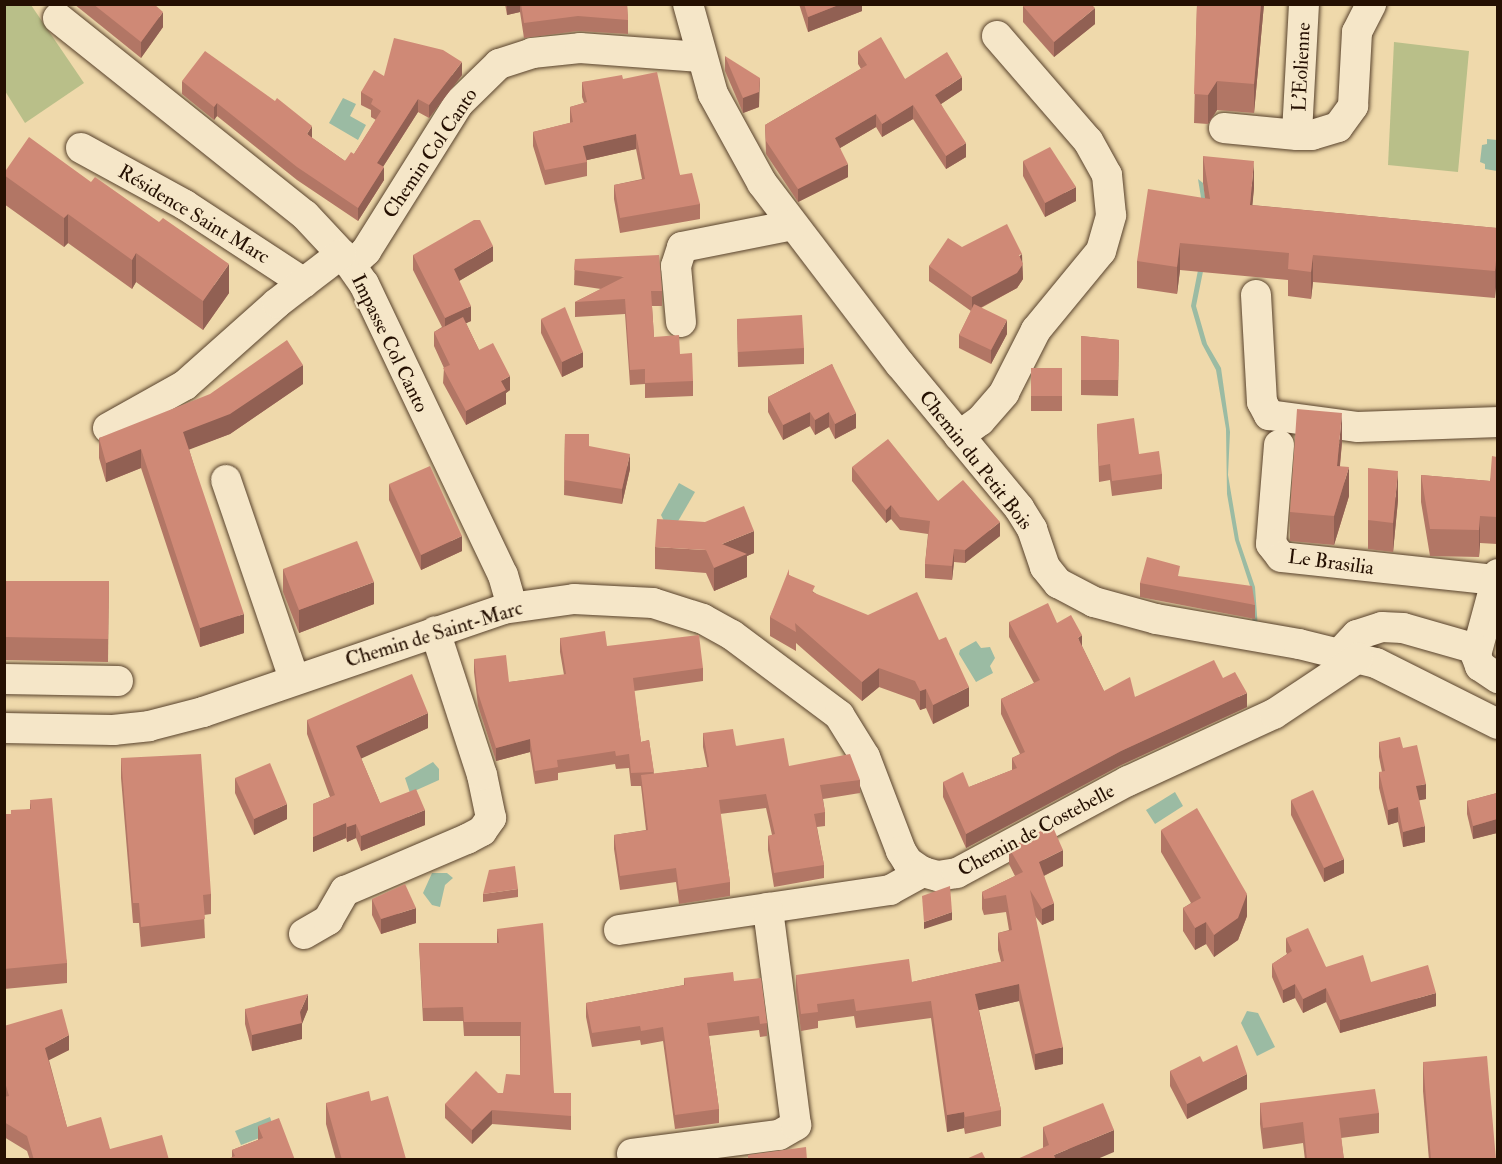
<!DOCTYPE html>
<meta charset="utf-8">
<style>
body{margin:0}
#map{position:relative;width:1502px;height:1164px;overflow:hidden;background:#efd9ab;font-family:"IM FELL Double Pica",serif}
div>[style]{position:absolute}
[style*='--x']{left:calc(var(--x)*1px);top:calc(var(--y)*1px);width:calc(var(--w)*1px);rotate:calc(var(--a)*1deg)}
.green>*{inset:0;background:#b9bf89}
.water>*{inset:0;background:#9bbba3}
.roads{filter:drop-shadow(0 0 2px #58422c) drop-shadow(0 0 2px #58422c)}
.minor>*{height:30px;margin:-15px;padding:0 15px;transform-origin:15px;border-radius:15px;background:#f5e6c8}
.wall>*{inset:0;background:#b27665}
.shaded-wall>*{inset:0;background:#916053}
.building>*{inset:0;background:#cf8976}
span{translate:-50% -50%;white-space:nowrap;text-align:center;line-height:1.15;-webkit-text-stroke:4.5px #f5e6c8;paint-order:stroke}
.street-label{font-size:20px;color:#251002}
.frame{position:absolute;inset:0;border:6px solid #251002;pointer-events:none}
</style>
<div id="map">
<div class="green">
<div style="clip-path:polygon(4px 5px,31px 5px,84px 83px,25px 123px,5px 91px)"></div>
<div style="clip-path:polygon(1394px 42px,1469px 51px,1458px 172px,1388px 165px)"></div>
</div>
<div class="water">
<div style="clip-path:polygon(343px 98px,356px 104px,350px 116px,366px 125px,358px 140px,329px 123px)"></div>
<div style="clip-path:polygon(1487px 139px,1497px 140px,1497px 171px,1485px 169px,1485px 164px,1480px 162px,1482px 145px,1487px 144px)"></div>
<div style="clip-path:polygon(1198px 179px,1203px 183px,1211px 232px,1196px 306px,1207px 344px,1221px 368px,1230px 432px,1228px 475px,1239px 540px,1255px 587px,1258px 629px,1253px 628px,1250px 586px,1235px 540px,1227px 494px,1226px 429px,1216px 370px,1202px 344px,1191px 306px,1206px 229px)"></div>
<div style="clip-path:polygon(679px 483px,695px 492px,677px 523px,664px 521px,661px 515px)"></div>
<div style="clip-path:polygon(976px 641px,981px 648px,990px 647px,995px 658px,990px 666px,993px 673px,976px 682px,959px 654px,960px 650px)"></div>
<div style="clip-path:polygon(433px 762px,439px 769px,439px 780px,410px 793px,405px 778px)"></div>
<div style="clip-path:polygon(1175px 792px,1183px 806px,1155px 824px,1146px 810px)"></div>
<div style="clip-path:polygon(432px 873px,447px 873px,453px 878px,445px 885px,440px 907px,432px 905px,423px 893px)"></div>
<div style="clip-path:polygon(1247px 1011px,1258px 1013px,1275px 1047px,1257px 1056px,1241px 1023px)"></div>
<div style="clip-path:polygon(270px 1117px,275px 1132px,241px 1145px,235px 1131px)"></div>
</div>
<div class="roads">
<div class="minor">
<div style="--x:688;--y:4;--w:93;--a:74.5"></div>
<div style="--x:713;--y:94;--w:102;--a:61.2"></div>
<div style="--x:762;--y:183;--w:228;--a:52.7"></div>
<div style="--x:900;--y:364;--w:187;--a:50.4"></div>
<div style="--x:1019;--y:508;--w:25;--a:58"></div>
<div style="--x:1032;--y:529;--w:40;--a:71.1"></div>
<div style="--x:1045;--y:567;--w:21;--a:51"></div>
<div style="--x:1058;--y:583;--w:41;--a:27.8"></div>
<div style="--x:1094;--y:602;--w:64;--a:15.3"></div>
<div style="--x:1156;--y:619;--w:145;--a:9.9"></div>
<div style="--x:1299;--y:644;--w:79;--a:13.9"></div>
<div style="--x:1376;--y:663;--w:136;--a:26.6"></div>
<div style="--x:1304;--y:4;--w:131;--a:93.1"></div>
<div style="--x:1297;--y:135;--w:15;--a:0"></div>
<div style="--x:1312;--y:135;--w:27;--a:-17"></div>
<div style="--x:1338;--y:127;--w:26;--a:-54"></div>
<div style="--x:1353;--y:106;--w:74;--a:-86.9"></div>
<div style="--x:1357;--y:32;--w:31;--a:-63"></div>
<div style="--x:58;--y:18;--w:316;--a:38.6"></div>
<div style="--x:305;--y:215;--w:62;--a:47"></div>
<div style="--x:347;--y:260;--w:29;--a:55"></div>
<div style="--x:364;--y:284;--w:322;--a:64.5"></div>
<div style="--x:503;--y:575;--w:33;--a:74"></div>
<div style="--x:1224;--y:128;--w:73;--a:5.5"></div>
<div style="--x:81;--y:148;--w:119;--a:28.7"></div>
<div style="--x:185;--y:205;--w:142;--a:33.2"></div>
<div style="--x:351;--y:265;--w:21;--a:-43"></div>
<div style="--x:366;--y:251;--w:175;--a:-57.9"></div>
<div style="--x:459;--y:103;--w:56;--a:-44.3"></div>
<div style="--x:499;--y:64;--w:35;--a:-18"></div>
<div style="--x:532;--y:53;--w:48;--a:-5.9"></div>
<div style="--x:580;--y:48;--w:121;--a:4.3"></div>
<div style="--x:1256;--y:295;--w:107;--a:86.8"></div>
<div style="--x:1262;--y:402;--w:15;--a:62"></div>
<div style="--x:1269;--y:415;--w:90;--a:7.7"></div>
<div style="--x:1358;--y:427;--w:140;--a:-2"></div>
<div style="--x:681;--y:322;--w:56;--a:-95.1"></div>
<div style="--x:676;--y:266;--w:20;--a:-72"></div>
<div style="--x:682;--y:247;--w:113;--a:-11.2"></div>
<div style="--x:108;--y:428;--w:88;--a:-29.2"></div>
<div style="--x:185;--y:385;--w:123;--a:-41.7"></div>
<div style="--x:277;--y:303;--w:81;--a:-37.4"></div>
<div style="--x:959;--y:436;--w:26;--a:-36"></div>
<div style="--x:980;--y:421;--w:37;--a:-49"></div>
<div style="--x:1004;--y:393;--w:71;--a:-63.1"></div>
<div style="--x:1036;--y:330;--w:102;--a:-50.6"></div>
<div style="--x:1101;--y:251;--w:37;--a:-74"></div>
<div style="--x:1111;--y:215;--w:40;--a:-95.7"></div>
<div style="--x:1107;--y:175;--w:39;--a:-119"></div>
<div style="--x:1088;--y:141;--w:139;--a:-130.9"></div>
<div style="--x:1279;--y:445;--w:99;--a:94.6"></div>
<div style="--x:1271;--y:544;--w:16;--a:52"></div>
<div style="--x:1281;--y:557;--w:216;--a:6.1"></div>
<div style="--x:226;--y:480;--w:210;--a:71.1"></div>
<div style="--x:1498;--y:574;--w:84;--a:105.2"></div>
<div style="--x:1476;--y:655;--w:12;--a:70"></div>
<div style="--x:1480;--y:666;--w:22;--a:34"></div>
<div style="--x:1339;--y:654;--w:26;--a:-47"></div>
<div style="--x:1357;--y:635;--w:26;--a:-18"></div>
<div style="--x:1382;--y:627;--w:21;--a:3"></div>
<div style="--x:1403;--y:628;--w:76;--a:16"></div>
<div style="--x:4;--y:679;--w:114;--a:1"></div>
<div style="--x:4;--y:728;--w:109;--a:1.1"></div>
<div style="--x:113;--y:730;--w:36;--a:-6"></div>
<div style="--x:149;--y:726;--w:56;--a:-14.5"></div>
<div style="--x:203;--y:712;--w:317;--a:-18.9"></div>
<div style="--x:503;--y:609;--w:72;--a:-8"></div>
<div style="--x:574;--y:599;--w:79;--a:2.9"></div>
<div style="--x:653;--y:603;--w:52;--a:17.7"></div>
<div style="--x:703;--y:619;--w:33;--a:29"></div>
<div style="--x:732;--y:635;--w:134;--a:36.8"></div>
<div style="--x:839;--y:715;--w:49;--a:58.2"></div>
<div style="--x:865;--y:757;--w:101;--a:69"></div>
<div style="--x:901;--y:851;--w:13;--a:58"></div>
<div style="--x:908;--y:862;--w:18;--a:34"></div>
<div style="--x:619;--y:930;--w:274;--a:-8.4"></div>
<div style="--x:890;--y:890;--w:38;--a:-29"></div>
<div style="--x:923;--y:872;--w:16;--a:15"></div>
<div style="--x:938;--y:876;--w:19;--a:-9"></div>
<div style="--x:957;--y:873;--w:194;--a:-28.3"></div>
<div style="--x:1128;--y:781;--w:161;--a:-24.7"></div>
<div style="--x:1274;--y:714;--w:101;--a:-33.7"></div>
<div style="--x:304;--y:934;--w:28;--a:-30"></div>
<div style="--x:328;--y:920;--w:34;--a:-60"></div>
<div style="--x:345;--y:891;--w:133;--a:-23.1"></div>
<div style="--x:467;--y:839;--w:17;--a:-28"></div>
<div style="--x:482;--y:831;--w:16;--a:-55"></div>
<div style="--x:491;--y:818;--w:44;--a:-101.8"></div>
<div style="--x:482;--y:775;--w:151;--a:-108.1"></div>
<div style="--x:632;--y:1154;--w:148;--a:-7.4"></div>
<div style="--x:779;--y:1135;--w:20;--a:-30"></div>
<div style="--x:796;--y:1125;--w:219;--a:-97.4"></div>
</div>
</div>
<div class="wall">
<div style="clip-path:polygon(74px 4px,154px 4px,163px 27px,141px 58px)"></div>
<div style="clip-path:polygon(505px 4px,627px 4px,628px 20px,628px 34px,578px 31px,524px 38px,520px 12px,507px 15px)"></div>
<div style="clip-path:polygon(799px 4px,862px 4px,862px 11px,808px 32px)"></div>
<div style="clip-path:polygon(1197px 4px,1264px 4px,1254px 113px,1217px 110px,1208px 124px,1194px 123px)"></div>
<div style="clip-path:polygon(1023px 6px,1095px 24px,1054px 57px,1023px 22px)"></div>
<div style="clip-path:polygon(858px 51px,905px 79px,962px 90px,941px 104px,966px 157px,946px 169px,913px 119px,882px 137px,876px 127px,840px 148px,848px 177px,798px 202px,766px 154px,765px 125px,861px 69px,858px 64px)"></div>
<div style="clip-path:polygon(725px 56px,759px 107px,743px 113px,725px 71px)"></div>
<div style="clip-path:polygon(462px 75px,429px 118px,418px 112px,383px 167px,384px 180px,358px 221px,297px 180px,217px 116px,214px 120px,182px 94px,182px 81px,312px 138px,345px 161px,354px 154px,376px 120px,371px 117px,371px 110px,361px 105px,361px 92px,384px 76px)"></div>
<div style="clip-path:polygon(623px 79px,680px 175px,700px 204px,700px 219px,620px 233px,614px 199px,614px 185px,642px 179px,636px 149px,587px 160px,587px 176px,545px 185px,533px 146px,533px 132px,570px 123px,570px 107px,584px 103px,582px 97px,582px 82px)"></div>
<div style="clip-path:polygon(1203px 156px,1254px 188px,1252px 205px,1497px 228px,1495px 298px,1313px 282px,1311px 299px,1288px 296px,1288px 280px,1180px 270px,1177px 294px,1137px 288px,1137px 261px,1205px 198px,1203px 183px)"></div>
<div style="clip-path:polygon(1023px 161px,1076px 201px,1045px 217px,1023px 176px)"></div>
<div style="clip-path:polygon(4px 173px,229px 293px,203px 330px,136px 282px,132px 289px,68px 243px,64px 247px,4px 204px)"></div>
<div style="clip-path:polygon(962px 247px,1022px 262px,1023px 279px,1017px 288px,981px 308px,1007px 334px,991px 364px,959px 348px,959px 335px,971px 311px,929px 281px,929px 266px)"></div>
<div style="clip-path:polygon(413px 255px,493px 261px,459px 281px,471px 321px,466px 323px,479px 350px,510px 390px,506px 393px,506px 404px,466px 425px,443px 383px,444px 368px,434px 346px,434px 332px,442px 327px,413px 270px)"></div>
<div style="clip-path:polygon(575px 259px,662px 291px,662px 306px,652px 306px,654px 337px,680px 354px,693px 381px,693px 396px,645px 398px,645px 384px,630px 385px,625px 314px,575px 317px,575px 302px,601px 289px,574px 285px)"></div>
<div style="clip-path:polygon(541px 319px,583px 367px,562px 377px,541px 333px)"></div>
<div style="clip-path:polygon(737px 319px,804px 348px,804px 364px,738px 367px)"></div>
<div style="clip-path:polygon(1081px 336px,1119px 340px,1118px 396px,1081px 395px)"></div>
<div style="clip-path:polygon(832px 364px,856px 428px,835px 439px,829px 427px,815px 435px,810px 426px,783px 440px,768px 412px,768px 397px)"></div>
<div style="clip-path:polygon(1031px 368px,1062px 368px,1062px 411px,1031px 411px)"></div>
<div style="clip-path:polygon(303px 384px,230px 434px,189px 449px,244px 633px,200px 647px,141px 468px,106px 482px,99px 458px,99px 438px)"></div>
<div style="clip-path:polygon(1097px 424px,1162px 474px,1162px 489px,1112px 496px,1110px 480px,1099px 482px)"></div>
<div style="clip-path:polygon(565px 434px,630px 469px,622px 504px,564px 495px)"></div>
<div style="clip-path:polygon(1342px 442px,1340px 466px,1349px 496px,1334px 545px,1290px 541px,1290px 512px)"></div>
<div style="clip-path:polygon(1497px 457px,1497px 544px,1480px 543px,1479px 557px,1430px 556px,1421px 502px,1421px 475px,1490px 481px)"></div>
<div style="clip-path:polygon(852px 467px,938px 501px,1000px 536px,965px 563px,954px 562px,952px 580px,925px 578px,925px 564px,928px 534px,900px 530px,891px 519px,886px 523px,852px 481px)"></div>
<div style="clip-path:polygon(1368px 468px,1398px 500px,1393px 552px,1368px 549px)"></div>
<div style="clip-path:polygon(389px 484px,462px 551px,421px 570px,389px 500px)"></div>
<div style="clip-path:polygon(655px 547px,754px 553px,747px 556px,747px 577px,714px 591px,706px 573px,655px 569px)"></div>
<div style="clip-path:polygon(283px 569px,374px 604px,299px 633px,283px 592px)"></div>
<div style="clip-path:polygon(789px 575px,815px 593px,969px 706px,933px 724px,926px 708px,920px 710px,915px 700px,879px 687px,862px 701px,796px 643px,796px 651px,770px 636px,770px 617px)"></div>
<div style="clip-path:polygon(1180px 577px,1255px 605px,1255px 619px,1140px 597px,1140px 583px)"></div>
<div style="clip-path:polygon(4px 581px,109px 581px,108px 662px,4px 660px)"></div>
<div style="clip-path:polygon(1009px 622px,1057px 623px,1082px 646px,1104px 691px,1135px 697px,1223px 678px,1247px 707px,1121px 765px,966px 848px,943px 797px,943px 782px,969px 787px,1012px 770px,1012px 758px,1020px 754px,1001px 714px,1001px 699px,1034px 683px,1009px 637px)"></div>
<div style="clip-path:polygon(560px 638px,607px 646px,703px 668px,703px 681px,634px 691px,641px 742px,649px 740px,654px 774px,707px 767px,703px 747px,703px 733px,789px 766px,860px 780px,860px 793px,823px 799px,825px 812px,825px 826px,817px 827px,824px 865px,824px 878px,774px 887px,768px 850px,768px 836px,772px 835px,766px 808px,720px 814px,730px 882px,730px 896px,679px 904px,676px 882px,620px 890px,614px 849px,614px 835px,646px 830px,641px 786px,631px 786px,629px 768px,616px 769px,615px 764px,558px 773px,558px 780px,535px 784px,530px 752px,496px 761px,478px 706px,474px 672px,474px 659px,509px 682px,564px 675px,560px 652px)"></div>
<div style="clip-path:polygon(307px 720px,428px 728px,361px 758px,380px 803px,425px 825px,361px 851px,356px 838px,347px 842px,346px 838px,313px 852px,313px 804px,330px 797px,307px 734px)"></div>
<div style="clip-path:polygon(1379px 742px,1403px 748px,1426px 799px,1419px 800px,1425px 842px,1403px 847px,1398px 822px,1388px 825px,1379px 788px,1379px 772px,1382px 772px,1379px 757px)"></div>
<div style="clip-path:polygon(121px 758px,211px 894px,211px 914px,204px 915px,205px 938px,141px 947px,139px 923px,133px 923px,121px 778px)"></div>
<div style="clip-path:polygon(235px 778px,287px 819px,254px 835px,235px 793px)"></div>
<div style="clip-path:polygon(1497px 793px,1497px 833px,1473px 839px,1467px 814px,1467px 801px)"></div>
<div style="clip-path:polygon(30px 800px,67px 963px,67px 983px,4px 989px,4px 814px,11px 814px,30px 809px)"></div>
<div style="clip-path:polygon(1291px 800px,1344px 873px,1324px 882px,1291px 815px)"></div>
<div style="clip-path:polygon(1161px 830px,1247px 916px,1238px 940px,1214px 957px,1206px 944px,1195px 950px,1183px 931px,1183px 908px,1191px 903px,1161px 852px)"></div>
<div style="clip-path:polygon(1009px 848px,1063px 866px,1044px 876px,1054px 920px,1042px 925px,1035px 916px,1063px 1064px,1035px 1070px,1019px 1001px,979px 1010px,1001px 1110px,1001px 1126px,965px 1134px,964px 1128px,947px 1132px,931px 1018px,856px 1028px,854px 1016px,818px 1021px,818px 1028px,801px 1031px,796px 992px,796px 975px,912px 982px,1001px 962px,998px 950px,998px 933px,1009px 930px,1006px 912px,984px 915px,982px 909px,982px 892px,1015px 876px,1009px 864px)"></div>
<div style="clip-path:polygon(518px 889px,518px 897px,483px 902px,483px 894px)"></div>
<div style="clip-path:polygon(372px 899px,416px 923px,381px 934px,372px 915px)"></div>
<div style="clip-path:polygon(497px 929px,554px 1093px,571px 1093px,571px 1130px,492px 1124px,472px 1144px,445px 1118px,445px 1104px,498px 1093px,503px 1093px,520px 1075px,520px 1036px,464px 1036px,463px 1021px,423px 1021px,419px 943px,497px 943px)"></div>
<div style="clip-path:polygon(1286px 938px,1326px 967px,1371px 982px,1436px 1006px,1340px 1033px,1326px 1002px,1303px 1013px,1295px 998px,1283px 1003px,1272px 977px,1272px 964px,1287px 954px,1286px 952px)"></div>
<div style="clip-path:polygon(684px 978px,734px 981px,767px 1023px,767px 1036px,760px 1037px,759px 1030px,709px 1036px,719px 1109px,719px 1123px,675px 1129px,663px 1041px,641px 1045px,640px 1040px,592px 1047px,586px 1017px,586px 1003px,684px 985px)"></div>
<div style="clip-path:polygon(245px 1009px,308px 1009px,302px 1023px,302px 1039px,252px 1051px,245px 1024px)"></div>
<div style="clip-path:polygon(4px 1026px,69px 1050px,49px 1060px,67px 1127px,110px 1149px,169px 1160px,30px 1160px,27px 1151px,4px 1137px)"></div>
<div style="clip-path:polygon(1203px 1062px,1247px 1089px,1187px 1119px,1170px 1086px,1170px 1071px)"></div>
<div style="clip-path:polygon(1423px 1062px,1496px 1160px,1429px 1160px,1423px 1091px)"></div>
<div style="clip-path:polygon(371px 1101px,406px 1160px,336px 1160px,326px 1124px,326px 1103px)"></div>
<div style="clip-path:polygon(1260px 1103px,1379px 1113px,1379px 1133px,1341px 1138px,1344px 1160px,1305px 1160px,1303px 1143px,1263px 1149px,1260px 1124px)"></div>
<div style="clip-path:polygon(258px 1126px,295px 1160px,232px 1157px,232px 1150px,258px 1140px)"></div>
<div style="clip-path:polygon(1043px 1127px,1114px 1152px,1043px 1148px)"></div>
</div>
<div class="shaded-wall">
<div style="clip-path:polygon(507px 4px,520px 4px,520px 12px,507px 15px)"></div>
<div style="clip-path:polygon(841px 4px,862px 4px,862px 11px,808px 32px,808px 17px)"></div>
<div style="clip-path:polygon(1261px 4px,1264px 4px,1254px 113px,1254px 84px)"></div>
<div style="clip-path:polygon(1095px 8px,1095px 24px,1054px 57px,1054px 42px)"></div>
<div style="clip-path:polygon(163px 12px,163px 27px,141px 58px,141px 42px)"></div>
<div style="clip-path:polygon(462px 62px,462px 75px,429px 118px,429px 105px)"></div>
<div style="clip-path:polygon(962px 77px,962px 90px,935px 108px,935px 95px)"></div>
<div style="clip-path:polygon(760px 78px,759px 107px,743px 113px,743px 98px)"></div>
<div style="clip-path:polygon(1217px 81px,1217px 110px,1208px 124px,1208px 95px)"></div>
<div style="clip-path:polygon(418px 99px,418px 112px,377px 176px,377px 163px)"></div>
<div style="clip-path:polygon(217px 103px,217px 116px,214px 120px,214px 107px)"></div>
<div style="clip-path:polygon(913px 105px,913px 119px,882px 137px,882px 124px)"></div>
<div style="clip-path:polygon(876px 114px,876px 127px,835px 151px,835px 138px)"></div>
<div style="clip-path:polygon(312px 126px,312px 139px,307px 134px)"></div>
<div style="clip-path:polygon(636px 134px,636px 149px,583px 161px,583px 146px)"></div>
<div style="clip-path:polygon(966px 143px,966px 157px,946px 169px,946px 156px)"></div>
<div style="clip-path:polygon(1254px 161px,1254px 188px,1250px 232px,1250px 205px)"></div>
<div style="clip-path:polygon(848px 164px,848px 177px,798px 202px,798px 189px)"></div>
<div style="clip-path:polygon(384px 167px,384px 180px,358px 221px,358px 208px)"></div>
<div style="clip-path:polygon(1076px 187px,1076px 201px,1045px 217px,1045px 203px)"></div>
<div style="clip-path:polygon(68px 214px,68px 243px,64px 247px,64px 218px)"></div>
<div style="clip-path:polygon(1180px 243px,1180px 270px,1177px 294px,1177px 267px)"></div>
<div style="clip-path:polygon(493px 246px,493px 261px,454px 284px,454px 269px)"></div>
<div style="clip-path:polygon(1497px 250px,1497px 277px,1495px 298px,1495px 271px)"></div>
<div style="clip-path:polygon(136px 253px,136px 282px,132px 289px,132px 260px)"></div>
<div style="clip-path:polygon(1022px 254px,1023px 279px,1017px 288px,972px 312px,972px 297px)"></div>
<div style="clip-path:polygon(1313px 255px,1313px 282px,1311px 299px,1311px 272px)"></div>
<div style="clip-path:polygon(229px 264px,229px 293px,203px 330px,203px 301px)"></div>
<div style="clip-path:polygon(471px 306px,471px 321px,445px 333px,445px 318px)"></div>
<div style="clip-path:polygon(1007px 320px,1007px 334px,991px 364px,991px 350px)"></div>
<div style="clip-path:polygon(583px 352px,583px 367px,562px 377px,562px 362px)"></div>
<div style="clip-path:polygon(303px 365px,303px 384px,230px 434px,183px 452px,183px 432px)"></div>
<div style="clip-path:polygon(510px 376px,510px 390px,506px 393px,506px 404px,466px 425px,466px 411px,501px 381px)"></div>
<div style="clip-path:polygon(810px 412px,810px 426px,783px 440px,783px 425px)"></div>
<div style="clip-path:polygon(829px 412px,829px 427px,815px 435px,815px 420px)"></div>
<div style="clip-path:polygon(856px 413px,856px 428px,835px 439px,835px 424px)"></div>
<div style="clip-path:polygon(1342px 413px,1342px 442px,1337px 495px,1337px 466px)"></div>
<div style="clip-path:polygon(141px 449px,141px 468px,106px 482px,106px 463px)"></div>
<div style="clip-path:polygon(630px 454px,630px 469px,622px 504px,622px 489px)"></div>
<div style="clip-path:polygon(1349px 467px,1349px 496px,1334px 545px,1334px 516px)"></div>
<div style="clip-path:polygon(1398px 471px,1398px 500px,1393px 552px,1393px 523px)"></div>
<div style="clip-path:polygon(891px 505px,891px 519px,886px 523px,886px 510px)"></div>
<div style="clip-path:polygon(1480px 516px,1480px 543px,1479px 557px,1479px 530px)"></div>
<div style="clip-path:polygon(1000px 522px,1000px 536px,965px 563px,965px 550px)"></div>
<div style="clip-path:polygon(754px 531px,754px 553px,747px 556px,747px 577px,714px 591px,714px 568px,722px 544px)"></div>
<div style="clip-path:polygon(462px 536px,462px 551px,421px 570px,421px 555px)"></div>
<div style="clip-path:polygon(954px 549px,954px 562px,952px 580px,952px 566px)"></div>
<div style="clip-path:polygon(374px 582px,374px 604px,299px 633px,299px 610px)"></div>
<div style="clip-path:polygon(244px 614px,244px 633px,200px 647px,200px 628px)"></div>
<div style="clip-path:polygon(1082px 635px,1082px 650px,1078px 638px)"></div>
<div style="clip-path:polygon(879px 668px,879px 687px,862px 701px,862px 682px)"></div>
<div style="clip-path:polygon(969px 687px,969px 706px,933px 724px,933px 705px)"></div>
<div style="clip-path:polygon(926px 689px,926px 708px,920px 710px,920px 691px)"></div>
<div style="clip-path:polygon(1247px 693px,1247px 707px,1121px 765px,966px 848px,966px 834px,1121px 751px)"></div>
<div style="clip-path:polygon(428px 713px,428px 728px,356px 761px,356px 746px)"></div>
<div style="clip-path:polygon(530px 739px,530px 752px,496px 761px,496px 748px)"></div>
<div style="clip-path:polygon(1426px 784px,1426px 799px,1416px 801px,1416px 786px)"></div>
<div style="clip-path:polygon(287px 804px,287px 819px,254px 835px,254px 819px)"></div>
<div style="clip-path:polygon(1398px 807px,1398px 822px,1388px 825px,1388px 810px)"></div>
<div style="clip-path:polygon(425px 810px,425px 825px,361px 851px,361px 836px)"></div>
<div style="clip-path:polygon(1497px 819px,1497px 833px,1473px 839px,1473px 826px)"></div>
<div style="clip-path:polygon(346px 823px,346px 838px,313px 852px,313px 837px)"></div>
<div style="clip-path:polygon(356px 824px,356px 838px,347px 842px,347px 827px)"></div>
<div style="clip-path:polygon(1425px 826px,1425px 842px,1403px 847px,1403px 832px)"></div>
<div style="clip-path:polygon(1063px 850px,1063px 866px,1039px 878px,1039px 862px)"></div>
<div style="clip-path:polygon(1344px 859px,1344px 873px,1324px 882px,1324px 868px)"></div>
<div style="clip-path:polygon(1247px 894px,1247px 916px,1238px 940px,1214px 957px,1214px 935px)"></div>
<div style="clip-path:polygon(1054px 903px,1054px 920px,1042px 925px,1042px 909px)"></div>
<div style="clip-path:polygon(416px 908px,416px 923px,381px 934px,381px 919px)"></div>
<div style="clip-path:polygon(952px 912px,952px 920px,924px 929px,924px 922px)"></div>
<div style="clip-path:polygon(1206px 922px,1206px 944px,1195px 950px,1195px 928px)"></div>
<div style="clip-path:polygon(1019px 984px,1019px 1001px,975px 1011px,975px 994px)"></div>
<div style="clip-path:polygon(1295px 984px,1295px 998px,1283px 1003px,1283px 990px)"></div>
<div style="clip-path:polygon(1326px 988px,1326px 1002px,1303px 1013px,1303px 999px)"></div>
<div style="clip-path:polygon(1436px 993px,1436px 1006px,1340px 1033px,1340px 1020px)"></div>
<div style="clip-path:polygon(308px 994px,308px 1009px,302px 1024px,302px 1039px,252px 1051px,252px 1035px,300px 1012px)"></div>
<div style="clip-path:polygon(69px 1035px,69px 1050px,45px 1062px,45px 1048px)"></div>
<div style="clip-path:polygon(1063px 1047px,1063px 1064px,1035px 1070px,1035px 1054px)"></div>
<div style="clip-path:polygon(1247px 1074px,1247px 1089px,1187px 1119px,1187px 1104px)"></div>
<div style="clip-path:polygon(492px 1110px,492px 1124px,472px 1144px,472px 1130px)"></div>
<div style="clip-path:polygon(964px 1112px,964px 1128px,947px 1132px,947px 1115px)"></div>
<div style="clip-path:polygon(1114px 1130px,1114px 1152px,1095px 1160px,1054px 1160px,1054px 1155px)"></div>
</div>
<div class="building">
<div style="clip-path:polygon(93px 4px,154px 4px,163px 12px,141px 42px)"></div>
<div style="clip-path:polygon(521px 4px,627px 4px,628px 20px,578px 16px,524px 23px)"></div>
<div style="clip-path:polygon(804px 4px,841px 4px,808px 17px)"></div>
<div style="clip-path:polygon(1026px 4px,1091px 4px,1095px 8px,1054px 42px,1023px 6px)"></div>
<div style="clip-path:polygon(1197px 4px,1261px 4px,1254px 84px,1217px 81px,1208px 95px,1194px 94px)"></div>
<div style="clip-path:polygon(881px 37px,905px 79px,947px 52px,962px 77px,935px 95px,966px 143px,946px 156px,913px 105px,882px 124px,876px 114px,835px 138px,848px 164px,798px 189px,766px 141px,765px 125px,867px 65px,858px 51px)"></div>
<div style="clip-path:polygon(394px 38px,443px 50px,462px 62px,429px 105px,418px 99px,377px 163px,384px 167px,358px 208px,297px 167px,217px 103px,214px 107px,182px 81px,205px 51px,275px 101px,277px 98px,312px 126px,307px 134px,345px 161px,351px 152px,354px 154px,381px 111px,371px 104px,373px 99px,361px 92px,374px 70px,384px 76px)"></div>
<div style="clip-path:polygon(725px 56px,760px 78px,759px 92px,743px 98px)"></div>
<div style="clip-path:polygon(657px 72px,680px 175px,692px 173px,700px 204px,620px 218px,614px 185px,645px 179px,636px 134px,583px 146px,587px 162px,545px 170px,533px 132px,573px 122px,570px 107px,587px 102px,582px 82px,622px 75px,623px 79px)"></div>
<div style="clip-path:polygon(29px 137px,91px 182px,95px 177px,159px 222px,163px 218px,229px 264px,203px 301px,136px 253px,132px 260px,68px 214px,64px 218px,4px 175px,4px 173px)"></div>
<div style="clip-path:polygon(1050px 147px,1076px 187px,1045px 203px,1023px 161px)"></div>
<div style="clip-path:polygon(1203px 156px,1254px 161px,1250px 205px,1497px 228px,1497px 250px,1495px 271px,1313px 255px,1311px 272px,1288px 269px,1289px 253px,1180px 243px,1177px 267px,1137px 261px,1148px 189px,1210px 199px)"></div>
<div style="clip-path:polygon(474px 220px,480px 220px,493px 246px,454px 269px,471px 306px,445px 318px,413px 255px)"></div>
<div style="clip-path:polygon(1007px 224px,1022px 254px,1019px 255px,1023px 264px,1017px 273px,972px 297px,929px 266px,948px 238px,962px 247px)"></div>
<div style="clip-path:polygon(659px 255px,662px 291px,651px 291px,654px 337px,679px 335px,680px 354px,692px 353px,693px 381px,645px 383px,645px 369px,630px 370px,625px 299px,575px 302px,624px 277px,574px 270px,575px 259px)"></div>
<div style="clip-path:polygon(974px 304px,1007px 320px,991px 350px,959px 335px)"></div>
<div style="clip-path:polygon(565px 307px,583px 352px,562px 362px,541px 319px)"></div>
<div style="clip-path:polygon(802px 315px,804px 348px,738px 352px,737px 319px)"></div>
<div style="clip-path:polygon(463px 317px,479px 350px,493px 343px,510px 376px,501px 381px,506px 390px,466px 411px,443px 368px,450px 365px,434px 332px)"></div>
<div style="clip-path:polygon(1081px 336px,1119px 340px,1118px 380px,1081px 380px)"></div>
<div style="clip-path:polygon(287px 340px,303px 365px,230px 414px,183px 432px,244px 614px,200px 628px,141px 449px,106px 463px,99px 438px,210px 394px)"></div>
<div style="clip-path:polygon(832px 364px,856px 413px,835px 424px,829px 412px,815px 420px,810px 412px,783px 425px,768px 397px)"></div>
<div style="clip-path:polygon(1031px 368px,1062px 368px,1062px 396px,1031px 396px)"></div>
<div style="clip-path:polygon(1297px 409px,1342px 413px,1337px 466px,1349px 467px,1334px 516px,1290px 512px)"></div>
<div style="clip-path:polygon(1134px 418px,1139px 454px,1159px 451px,1162px 474px,1112px 481px,1110px 464px,1099px 466px,1097px 424px)"></div>
<div style="clip-path:polygon(565px 434px,589px 434px,589px 446px,630px 454px,622px 489px,564px 480px)"></div>
<div style="clip-path:polygon(888px 439px,938px 501px,963px 480px,1000px 522px,965px 550px,954px 549px,952px 566px,925px 564px,930px 521px,900px 517px,891px 505px,886px 510px,852px 467px)"></div>
<div style="clip-path:polygon(1492px 456px,1497px 457px,1497px 517px,1480px 516px,1479px 530px,1430px 529px,1421px 475px,1490px 481px)"></div>
<div style="clip-path:polygon(430px 466px,462px 536px,421px 555px,389px 484px)"></div>
<div style="clip-path:polygon(1368px 468px,1398px 471px,1393px 523px,1368px 520px)"></div>
<div style="clip-path:polygon(744px 506px,754px 531px,722px 544px,747px 554px,714px 568px,706px 550px,655px 547px,657px 519px,705px 522px)"></div>
<div style="clip-path:polygon(357px 541px,374px 582px,299px 610px,283px 569px)"></div>
<div style="clip-path:polygon(1147px 557px,1180px 566px,1178px 576px,1252px 586px,1255px 605px,1140px 583px)"></div>
<div style="clip-path:polygon(789px 569px,789px 575px,815px 586px,812px 592px,868px 615px,917px 592px,939px 640px,946px 637px,969px 687px,933px 705px,926px 689px,920px 691px,915px 681px,879px 668px,862px 682px,795px 623px,796px 632px,770px 617px)"></div>
<div style="clip-path:polygon(4px 581px,109px 581px,108px 639px,4px 637px)"></div>
<div style="clip-path:polygon(1048px 603px,1057px 623px,1071px 615px,1082px 635px,1078px 638px,1104px 691px,1130px 677px,1135px 697px,1214px 660px,1223px 678px,1235px 672px,1247px 693px,1121px 751px,966px 834px,943px 782px,963px 772px,969px 787px,1017px 768px,1012px 758px,1025px 752px,1001px 699px,1040px 680px,1009px 622px)"></div>
<div style="clip-path:polygon(605px 631px,607px 646px,699px 635px,703px 668px,633px 678px,641px 742px,649px 740px,654px 772px,631px 773px,629px 754px,616px 756px,615px 751px,557px 760px,558px 767px,535px 771px,530px 739px,496px 748px,478px 693px,474px 659px,506px 655px,509px 682px,566px 674px,560px 638px)"></div>
<div style="clip-path:polygon(412px 674px,428px 713px,356px 746px,380px 803px,416px 789px,425px 810px,361px 836px,356px 824px,347px 827px,346px 823px,313px 837px,313px 804px,335px 795px,307px 720px)"></div>
<div style="clip-path:polygon(733px 729px,736px 746px,784px 738px,789px 766px,850px 754px,860px 780px,820px 785px,825px 812px,814px 814px,824px 865px,774px 873px,768px 836px,775px 834px,766px 794px,719px 800px,730px 882px,679px 890px,676px 868px,620px 876px,614px 835px,648px 830px,641px 775px,709px 767px,703px 733px)"></div>
<div style="clip-path:polygon(1400px 737px,1403px 748px,1417px 745px,1426px 784px,1416px 786px,1425px 826px,1403px 832px,1398px 807px,1388px 810px,1379px 772px,1385px 771px,1379px 742px)"></div>
<div style="clip-path:polygon(201px 754px,211px 894px,203px 895px,205px 919px,141px 927px,139px 903px,133px 903px,121px 758px)"></div>
<div style="clip-path:polygon(270px 763px,287px 804px,254px 819px,235px 778px)"></div>
<div style="clip-path:polygon(1313px 790px,1344px 859px,1324px 868px,1291px 800px)"></div>
<div style="clip-path:polygon(1497px 793px,1497px 819px,1473px 826px,1467px 801px)"></div>
<div style="clip-path:polygon(52px 798px,67px 963px,4px 969px,4px 814px,11px 814px,11px 810px,31px 809px,30px 800px)"></div>
<div style="clip-path:polygon(1197px 808px,1247px 894px,1238px 918px,1214px 935px,1206px 922px,1195px 928px,1183px 908px,1201px 898px,1161px 830px)"></div>
<div style="clip-path:polygon(1052px 825px,1063px 850px,1039px 862px,1054px 903px,1042px 909px,1030px 890px,1063px 1047px,1035px 1054px,1019px 984px,975px 994px,1001px 1110px,965px 1117px,964px 1112px,947px 1115px,931px 1001px,856px 1011px,854px 999px,817px 1004px,818px 1012px,801px 1014px,796px 975px,909px 959px,912px 982px,1004px 961px,998px 933px,1012px 930px,1006px 895px,984px 899px,982px 892px,1023px 872px,1009px 848px)"></div>
<div style="clip-path:polygon(515px 866px,518px 889px,483px 894px,489px 870px)"></div>
<div style="clip-path:polygon(405px 884px,416px 908px,381px 919px,372px 899px)"></div>
<div style="clip-path:polygon(950px 886px,952px 912px,924px 922px,922px 896px)"></div>
<div style="clip-path:polygon(543px 923px,554px 1093px,571px 1093px,571px 1116px,492px 1110px,472px 1130px,445px 1104px,476px 1071px,498px 1093px,503px 1093px,506px 1074px,520px 1075px,521px 1022px,464px 1022px,463px 1007px,423px 1008px,419px 943px,499px 943px,497px 929px)"></div>
<div style="clip-path:polygon(1308px 928px,1326px 967px,1363px 955px,1371px 982px,1428px 965px,1436px 993px,1340px 1020px,1326px 988px,1303px 999px,1295px 984px,1283px 990px,1272px 964px,1292px 951px,1286px 938px)"></div>
<div style="clip-path:polygon(733px 972px,734px 981px,761px 978px,767px 1023px,760px 1024px,759px 1016px,707px 1023px,719px 1109px,675px 1115px,663px 1027px,641px 1031px,640px 1026px,592px 1033px,586px 1003px,685px 985px,684px 978px)"></div>
<div style="clip-path:polygon(308px 994px,300px 1012px,302px 1023px,252px 1035px,245px 1009px)"></div>
<div style="clip-path:polygon(62px 1009px,69px 1035px,45px 1048px,67px 1127px,101px 1117px,110px 1149px,162px 1135px,169px 1160px,34px 1160px,27px 1136px,4px 1122px,4px 1097px,9px 1096px,4px 1079px,4px 1026px)"></div>
<div style="clip-path:polygon(1237px 1045px,1247px 1074px,1187px 1104px,1170px 1071px,1200px 1056px,1203px 1062px)"></div>
<div style="clip-path:polygon(1487px 1056px,1496px 1160px,1431px 1160px,1423px 1062px)"></div>
<div style="clip-path:polygon(1375px 1089px,1379px 1113px,1339px 1118px,1344px 1160px,1307px 1160px,1303px 1122px,1263px 1128px,1260px 1103px)"></div>
<div style="clip-path:polygon(369px 1091px,371px 1101px,388px 1096px,406px 1159px,342px 1160px,326px 1103px)"></div>
<div style="clip-path:polygon(1103px 1103px,1114px 1130px,1054px 1155px,1056px 1160px,1015px 1160px,1049px 1145px,1043px 1127px)"></div>
<div style="clip-path:polygon(279px 1118px,295px 1160px,225px 1160px,235px 1156px,232px 1150px,263px 1138px,258px 1126px)"></div>
<div style="clip-path:polygon(806px 1147px,807px 1160px,748px 1160px,748px 1155px)"></div>
<div style="clip-path:polygon(982px 1152px,986px 1160px,964px 1160px)"></div>
</div>
<div class="street-label">
<span style="left:1301px;top:67px;rotate:-87deg">L’Eolienne</span>
<span style="left:430px;top:153px;rotate:-56deg">Chemin Col Canto</span>
<span style="left:194px;top:214px;rotate:31deg">Résidence Saint Marc</span>
<span style="left:390px;top:343px;rotate:64deg">Impasse Col Canto</span>
<span style="left:976px;top:460px;rotate:52deg">Chemin du Petit Bois</span>
<span style="left:1331px;top:562px;rotate:8deg">Le Brasilia</span>
<span style="left:434px;top:634px;rotate:-17deg">Chemin de Saint-Marc</span>
<span style="left:1036px;top:830px;rotate:-28deg">Chemin de Costebelle</span>
</div>
<div class="frame"></div>
</div>
